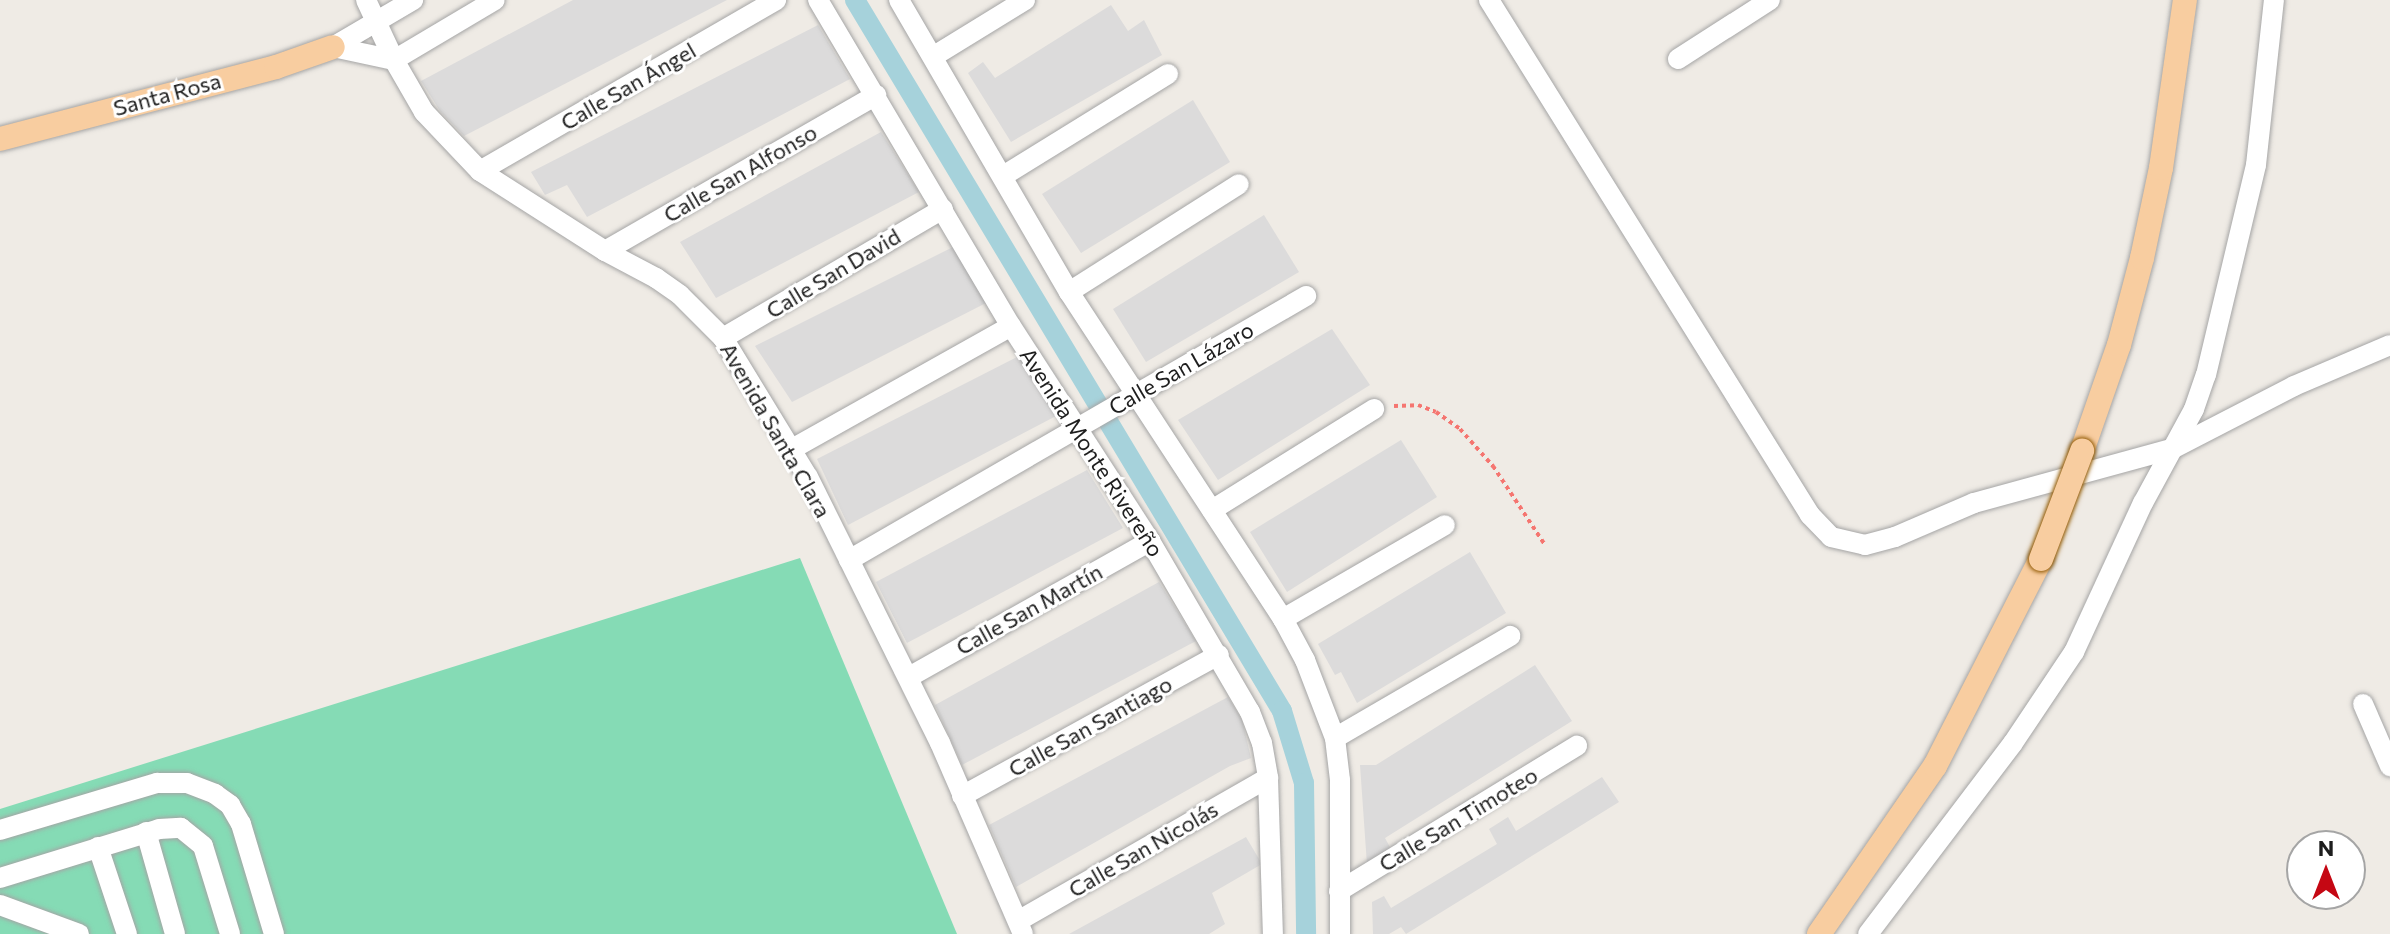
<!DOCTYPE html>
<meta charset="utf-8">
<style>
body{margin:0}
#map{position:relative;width:2390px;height:934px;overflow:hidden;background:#efebe5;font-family:Commissioner,sans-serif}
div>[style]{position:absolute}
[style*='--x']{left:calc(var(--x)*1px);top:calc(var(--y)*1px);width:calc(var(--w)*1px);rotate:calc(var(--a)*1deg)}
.residential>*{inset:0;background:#dcdbdb}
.pitch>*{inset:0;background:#85dbb5}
.canal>*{height:20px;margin:-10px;padding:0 10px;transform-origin:10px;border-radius:10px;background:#a6d2db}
.path>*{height:4px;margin-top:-2px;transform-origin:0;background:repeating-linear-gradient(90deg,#f57570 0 4px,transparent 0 8px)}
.roads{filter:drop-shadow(0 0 2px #a5a5a5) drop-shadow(0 0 2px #a5a5a5)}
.minor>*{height:20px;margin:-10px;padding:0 10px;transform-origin:10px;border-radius:10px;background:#fff}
.major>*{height:24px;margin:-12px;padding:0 12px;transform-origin:12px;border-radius:12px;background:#f8cda0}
.bridges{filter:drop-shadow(0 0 2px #935b05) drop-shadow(0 0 2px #935b05)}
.major-bridge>*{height:24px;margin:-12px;padding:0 12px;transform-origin:12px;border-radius:12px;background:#f8cda0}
span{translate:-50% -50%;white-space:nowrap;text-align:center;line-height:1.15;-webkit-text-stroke:6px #fff;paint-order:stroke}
.street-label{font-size:22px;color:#1e1e1e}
.north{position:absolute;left:2286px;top:830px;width:80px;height:80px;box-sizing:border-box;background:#fff;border:2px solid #a5a5a5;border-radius:50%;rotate:0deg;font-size:22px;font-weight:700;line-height:32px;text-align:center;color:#1e1e1e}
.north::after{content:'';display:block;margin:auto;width:28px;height:36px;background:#c50713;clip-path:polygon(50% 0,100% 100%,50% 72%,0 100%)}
</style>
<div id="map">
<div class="residential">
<div style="clip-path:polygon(573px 0,727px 0,464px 136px,440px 111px,421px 81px)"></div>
<div style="clip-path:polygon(1111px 5px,1128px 31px,1144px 20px,1162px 55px,1011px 142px,968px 73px,983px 62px,995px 78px)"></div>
<div style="clip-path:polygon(818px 25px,850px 79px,587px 217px,567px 185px,545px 195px,531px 172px)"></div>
<div style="clip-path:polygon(1193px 100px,1230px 162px,1081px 253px,1042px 194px)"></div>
<div style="clip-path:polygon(881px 132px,919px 192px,716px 298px,680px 242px)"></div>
<div style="clip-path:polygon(1264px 215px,1299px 272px,1146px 362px,1113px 309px)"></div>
<div style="clip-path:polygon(953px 247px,986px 303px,792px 402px,755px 346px)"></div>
<div style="clip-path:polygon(1332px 329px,1370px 385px,1218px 480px,1178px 420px)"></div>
<div style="clip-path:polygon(1019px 356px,1056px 416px,848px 525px,817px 459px)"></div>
<div style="clip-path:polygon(1401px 440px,1437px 497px,1287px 592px,1250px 532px)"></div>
<div style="clip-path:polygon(1087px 470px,1123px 528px,907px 643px,876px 582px)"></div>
<div style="clip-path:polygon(1470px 552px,1506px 613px,1357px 703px,1341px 672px,1335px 675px,1318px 644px)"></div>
<div style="clip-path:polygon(1159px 582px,1196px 641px,962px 765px,935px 705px)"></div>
<div style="clip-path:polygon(1535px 665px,1572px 721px,1385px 838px,1392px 851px,1367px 865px,1360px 765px,1376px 765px)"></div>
<div style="clip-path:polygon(1228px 697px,1242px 720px,1251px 758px,1230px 766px,1016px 887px,989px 825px)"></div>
<div style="clip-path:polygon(1602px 777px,1619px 802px,1406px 934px,1401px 927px,1389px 934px,1373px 934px,1372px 902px,1384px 896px,1391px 908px,1497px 844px,1489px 829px,1508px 817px,1516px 831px)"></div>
<div style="clip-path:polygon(1246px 837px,1262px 864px,1212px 893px,1225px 924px,1209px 934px,1069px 934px)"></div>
</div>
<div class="pitch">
<div style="clip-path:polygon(800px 558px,957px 934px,0 934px,0 809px)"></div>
</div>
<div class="canal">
<div style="--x:855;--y:0;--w:829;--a:59.01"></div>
<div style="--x:1282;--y:711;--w:75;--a:73"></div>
<div style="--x:1304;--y:783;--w:151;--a:89.2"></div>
</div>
<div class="path">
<div style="--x:1394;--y:406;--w:24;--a:-2"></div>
<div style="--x:1418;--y:405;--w:19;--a:21"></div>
<div style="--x:1436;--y:412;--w:29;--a:35"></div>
<div style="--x:1460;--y:429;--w:50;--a:48.3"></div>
<div style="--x:1493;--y:466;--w:95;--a:56.6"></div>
</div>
<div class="roads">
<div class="minor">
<div style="--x:366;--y:0;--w:66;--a:65"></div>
<div style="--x:394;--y:60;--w:60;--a:60"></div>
<div style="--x:424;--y:112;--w:81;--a:46.5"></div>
<div style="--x:480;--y:171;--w:148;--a:32.6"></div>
<div style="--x:605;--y:251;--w:58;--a:27.9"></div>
<div style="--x:656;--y:278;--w:29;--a:35"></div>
<div style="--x:680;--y:295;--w:61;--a:45"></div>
<div style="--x:723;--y:338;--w:163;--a:58.6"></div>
<div style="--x:808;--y:477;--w:297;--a:63.6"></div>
<div style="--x:940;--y:743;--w:208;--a:66.5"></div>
<div style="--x:818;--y:0;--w:379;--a:59.4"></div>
<div style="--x:1011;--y:326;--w:256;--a:57.1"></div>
<div style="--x:1150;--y:541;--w:198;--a:59.7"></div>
<div style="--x:1250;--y:712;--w:33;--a:69"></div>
<div style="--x:1262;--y:743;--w:36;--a:80"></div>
<div style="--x:1268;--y:778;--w:156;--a:88.2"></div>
<div style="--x:899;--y:0;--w:338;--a:59.8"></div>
<div style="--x:1069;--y:292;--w:391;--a:56.8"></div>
<div style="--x:1283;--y:619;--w:47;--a:61.8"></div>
<div style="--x:1305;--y:660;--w:84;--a:69"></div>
<div style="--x:1335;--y:738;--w:42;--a:83.2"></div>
<div style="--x:1340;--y:780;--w:154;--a:90"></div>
<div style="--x:1489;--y:0;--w:607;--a:58.06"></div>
<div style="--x:1810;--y:515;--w:30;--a:46"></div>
<div style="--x:1831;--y:537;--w:35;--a:13"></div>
<div style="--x:1865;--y:545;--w:31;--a:-15"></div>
<div style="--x:1895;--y:537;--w:86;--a:-23.3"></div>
<div style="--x:1974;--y:503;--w:205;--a:-15.3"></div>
<div style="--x:2172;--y:449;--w:137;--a:-27.3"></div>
<div style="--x:2294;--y:386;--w:104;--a:-23.1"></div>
<div style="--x:333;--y:47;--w:62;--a:12"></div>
<div style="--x:394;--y:60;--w:117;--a:-30.7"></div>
<div style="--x:333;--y:47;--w:93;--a:-30.4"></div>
<div style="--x:934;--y:56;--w:107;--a:-31.6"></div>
<div style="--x:1678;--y:59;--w:109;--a:-32.7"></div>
<div style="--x:480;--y:171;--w:342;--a:-30"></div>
<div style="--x:1003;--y:176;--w:194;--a:-31.7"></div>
<div style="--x:605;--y:251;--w:313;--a:-29.9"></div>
<div style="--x:1069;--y:292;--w:201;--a:-32.4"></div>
<div style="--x:723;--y:338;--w:255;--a:-30.4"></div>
<div style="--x:792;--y:449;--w:251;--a:-29.3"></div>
<div style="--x:1212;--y:510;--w:191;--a:-31.9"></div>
<div style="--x:849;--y:560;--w:528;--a:-30.01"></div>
<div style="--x:1283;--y:619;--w:187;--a:-30.1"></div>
<div style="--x:909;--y:677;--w:277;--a:-29.4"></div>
<div style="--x:2363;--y:704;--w:68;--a:66.5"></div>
<div style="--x:1335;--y:738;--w:203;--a:-30.2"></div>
<div style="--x:962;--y:796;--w:293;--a:-28.8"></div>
<div style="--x:0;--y:830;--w:164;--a:-16.7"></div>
<div style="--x:157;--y:783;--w:30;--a:0"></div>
<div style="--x:187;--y:783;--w:30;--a:21"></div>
<div style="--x:215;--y:794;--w:19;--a:36"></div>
<div style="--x:230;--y:805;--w:22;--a:60"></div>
<div style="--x:241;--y:824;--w:115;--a:73.3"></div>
<div style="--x:146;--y:832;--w:106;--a:74.1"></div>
<div style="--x:98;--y:847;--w:92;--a:71.6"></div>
<div style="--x:0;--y:878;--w:166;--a:-17.1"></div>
<div style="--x:159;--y:829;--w:22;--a:-3"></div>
<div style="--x:181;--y:828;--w:28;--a:39"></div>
<div style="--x:203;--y:846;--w:92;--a:72.9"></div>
<div style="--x:1339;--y:891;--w:279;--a:-31.4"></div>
<div style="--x:0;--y:905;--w:84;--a:20.2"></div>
<div style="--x:1018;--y:921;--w:288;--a:-29.8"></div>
<div style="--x:1868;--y:934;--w:240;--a:-52.8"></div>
<div style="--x:2013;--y:743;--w:110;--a:-56.2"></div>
<div style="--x:2074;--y:652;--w:164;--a:-65.2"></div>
<div style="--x:2143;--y:503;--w:107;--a:-61.5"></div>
<div style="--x:2194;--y:409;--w:36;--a:-71"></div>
<div style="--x:2206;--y:375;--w:216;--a:-76.6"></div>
<div style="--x:2256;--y:165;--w:166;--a:-83.8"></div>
</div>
<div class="major">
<div style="--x:0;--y:139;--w:285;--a:-14.6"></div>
<div style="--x:276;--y:67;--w:60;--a:-19.3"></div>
<div style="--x:2082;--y:451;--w:112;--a:-70.8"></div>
<div style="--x:2119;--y:345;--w:90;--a:-75.2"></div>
<div style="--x:2142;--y:258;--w:92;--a:-78.1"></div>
<div style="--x:2161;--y:168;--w:170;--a:-81.9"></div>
<div style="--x:1819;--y:934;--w:204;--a:-55.4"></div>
<div style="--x:1935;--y:766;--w:233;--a:-62.9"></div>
</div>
</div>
<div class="bridges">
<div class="major-bridge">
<div style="--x:2041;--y:559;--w:116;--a:-69.2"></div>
</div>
</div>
<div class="street-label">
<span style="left:628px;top:86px;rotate:-30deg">Calle San Ángel</span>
<span style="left:167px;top:94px;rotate:-15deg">Santa Rosa</span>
<span style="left:740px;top:173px;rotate:-30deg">Calle San Alfonso</span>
<span style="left:833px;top:273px;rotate:-31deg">Calle San David</span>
<span style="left:1181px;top:368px;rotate:-30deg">Calle San Lázaro</span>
<span style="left:776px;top:430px;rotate:60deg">Avenida Santa Clara</span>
<span style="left:1092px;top:452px;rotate:57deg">Avenida Monte Rivereño</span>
<span style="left:1029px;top:609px;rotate:-29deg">Calle San Martín</span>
<span style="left:1090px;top:726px;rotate:-29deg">Calle San Santiago</span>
<span style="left:1458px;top:819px;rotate:-31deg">Calle San Timoteo</span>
<span style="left:1143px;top:849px;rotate:-30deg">Calle San Nicolás</span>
</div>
<div class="north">N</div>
</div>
